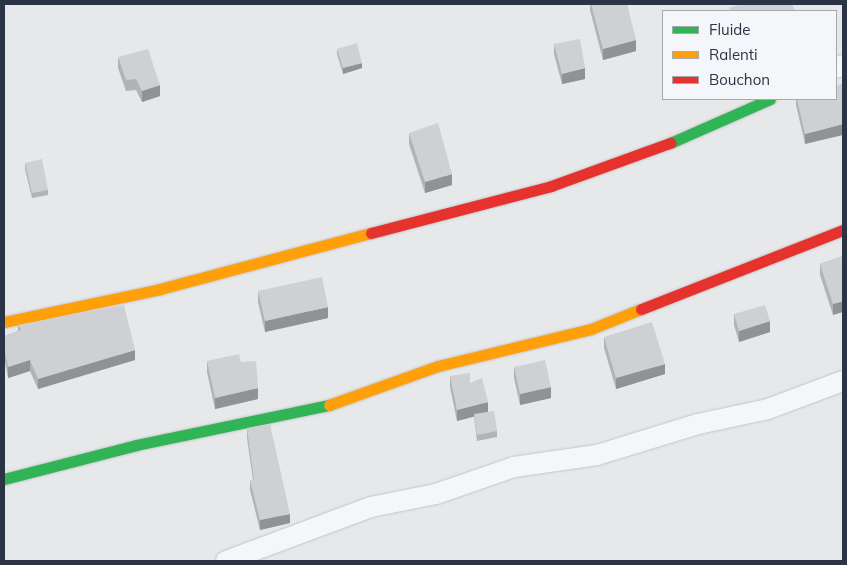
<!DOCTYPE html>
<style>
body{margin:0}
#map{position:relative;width:847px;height:565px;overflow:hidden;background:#e6e8ea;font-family:Mulish,sans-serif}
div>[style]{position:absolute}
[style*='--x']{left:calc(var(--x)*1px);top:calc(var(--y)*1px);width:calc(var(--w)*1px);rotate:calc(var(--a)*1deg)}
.roads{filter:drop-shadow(0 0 1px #c4c6c8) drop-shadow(0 0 1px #c4c6c8)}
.street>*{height:20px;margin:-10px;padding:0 10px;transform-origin:10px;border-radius:10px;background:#f5f6f7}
.fast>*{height:11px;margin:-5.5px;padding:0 5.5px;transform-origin:5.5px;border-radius:5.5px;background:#30b455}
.slow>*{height:11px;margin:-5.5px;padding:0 5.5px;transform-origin:5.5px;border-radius:5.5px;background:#ff9f0a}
.jam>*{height:11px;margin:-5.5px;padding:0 5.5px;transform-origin:5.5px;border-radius:5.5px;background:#e5322d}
.wall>*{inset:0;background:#b1b3b5}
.shaded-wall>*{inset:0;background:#909294}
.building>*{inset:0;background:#ced0d3}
span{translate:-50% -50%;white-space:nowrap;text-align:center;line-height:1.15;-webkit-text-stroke:5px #f4f6f9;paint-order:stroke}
.frame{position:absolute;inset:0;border:5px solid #2b3445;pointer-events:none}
.legend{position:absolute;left:662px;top:10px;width:175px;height:90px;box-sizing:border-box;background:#f4f6f9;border:1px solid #a4a8b1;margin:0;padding:6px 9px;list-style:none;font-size:15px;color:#2b3445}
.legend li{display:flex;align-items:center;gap:10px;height:25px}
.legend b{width:25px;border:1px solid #a4a8b1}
</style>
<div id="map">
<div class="roads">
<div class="street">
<div style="--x:836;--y:68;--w:8;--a:-23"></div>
<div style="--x:226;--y:561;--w:155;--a:-20.4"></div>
<div style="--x:371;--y:507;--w:66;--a:-11.3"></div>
<div style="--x:436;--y:494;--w:83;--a:-19.1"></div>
<div style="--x:514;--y:467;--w:84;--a:-8.2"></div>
<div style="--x:597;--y:455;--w:106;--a:-17.1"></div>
<div style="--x:698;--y:424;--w:72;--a:-12.1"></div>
<div style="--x:768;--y:409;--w:80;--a:-20.5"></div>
</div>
<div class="fast">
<div style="--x:670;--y:143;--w:109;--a:-23.7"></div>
<div style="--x:4;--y:479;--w:136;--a:-14.4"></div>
<div style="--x:136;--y:445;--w:197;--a:-11.7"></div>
</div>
<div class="slow">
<div style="--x:4;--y:322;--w:159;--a:-11.9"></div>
<div style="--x:160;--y:289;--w:218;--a:-14.9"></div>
<div style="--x:329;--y:405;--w:116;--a:-19.7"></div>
<div style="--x:438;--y:366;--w:157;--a:-13.6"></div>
<div style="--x:591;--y:329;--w:54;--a:-21.8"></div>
</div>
<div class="jam">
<div style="--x:371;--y:233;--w:186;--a:-14.6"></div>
<div style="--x:551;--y:186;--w:127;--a:-19.9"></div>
<div style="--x:641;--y:309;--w:217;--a:-21.4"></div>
</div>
</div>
<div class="wall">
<div style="clip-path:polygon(590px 4px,627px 4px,636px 51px,603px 60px,590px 10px)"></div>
<div style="clip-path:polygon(554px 44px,585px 79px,562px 84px,554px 54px)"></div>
<div style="clip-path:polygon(337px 49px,362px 68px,343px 74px,337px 54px)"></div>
<div style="clip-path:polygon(118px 57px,160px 96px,142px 102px,136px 90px,126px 91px,118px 68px)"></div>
<div style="clip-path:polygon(796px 99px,836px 99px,805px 144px,796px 105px)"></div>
<div style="clip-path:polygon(409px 133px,452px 185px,425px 193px,409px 144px)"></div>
<div style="clip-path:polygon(25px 163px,48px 190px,48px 195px,32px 198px,25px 169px)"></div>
<div style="clip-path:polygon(843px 256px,833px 315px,820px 275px,820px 264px)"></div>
<div style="clip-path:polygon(258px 291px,328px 318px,265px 332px,258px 302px)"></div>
<div style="clip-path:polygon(734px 314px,770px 332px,739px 342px,734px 325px)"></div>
<div style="clip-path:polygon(18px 325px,135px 360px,38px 389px,30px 371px,8px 378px,4px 357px,4px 336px,18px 331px)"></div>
<div style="clip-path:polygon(604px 337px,665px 374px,616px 389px,604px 348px)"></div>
<div style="clip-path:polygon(207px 361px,241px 362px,258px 399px,215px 409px,207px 372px)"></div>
<div style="clip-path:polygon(514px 367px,551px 398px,520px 405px,514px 378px)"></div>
<div style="clip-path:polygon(450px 376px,470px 383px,488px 412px,497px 431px,497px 437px,477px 441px,474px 416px,457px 421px,450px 387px)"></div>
<div style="clip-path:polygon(247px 428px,290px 523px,260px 530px,250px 490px,250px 480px,253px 480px,247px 438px)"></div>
</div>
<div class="shaded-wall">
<div style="clip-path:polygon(636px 40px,636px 51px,603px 60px,603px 49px)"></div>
<div style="clip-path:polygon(362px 63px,362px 68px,343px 74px,343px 68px)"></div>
<div style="clip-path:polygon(585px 68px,585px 79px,562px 84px,562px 74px)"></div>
<div style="clip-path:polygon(160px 85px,160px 96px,142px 102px,142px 91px)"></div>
<div style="clip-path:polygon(843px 124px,843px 135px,805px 144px,805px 134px)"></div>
<div style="clip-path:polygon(452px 174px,452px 185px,425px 193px,425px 182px)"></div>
<div style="clip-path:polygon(843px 301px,843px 312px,833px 315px,833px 304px)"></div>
<div style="clip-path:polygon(328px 307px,328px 318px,265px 332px,265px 321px)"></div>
<div style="clip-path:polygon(770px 321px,770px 332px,739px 342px,739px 331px)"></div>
<div style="clip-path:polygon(135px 350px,135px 360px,38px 389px,38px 379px)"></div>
<div style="clip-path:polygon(30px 360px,30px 371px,8px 378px,8px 367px)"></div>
<div style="clip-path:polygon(665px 364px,665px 374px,616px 389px,616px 378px)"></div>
<div style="clip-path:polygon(551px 387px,551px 398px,520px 405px,520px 394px)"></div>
<div style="clip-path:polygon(258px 388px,258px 399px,215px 409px,215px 398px)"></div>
<div style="clip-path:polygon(488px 402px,488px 413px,457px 421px,457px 410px)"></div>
<div style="clip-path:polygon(290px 514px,290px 523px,260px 530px,260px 520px)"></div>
</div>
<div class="building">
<div style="clip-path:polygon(591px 4px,627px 4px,636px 40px,603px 49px)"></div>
<div style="clip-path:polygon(741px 4px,792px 4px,795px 11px,731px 11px,729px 8px)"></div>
<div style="clip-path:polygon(580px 39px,585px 68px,562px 74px,554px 44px)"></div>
<div style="clip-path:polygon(357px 43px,362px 63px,343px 68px,337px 49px)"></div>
<div style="clip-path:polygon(148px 49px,160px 85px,142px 91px,136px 79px,126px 80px,118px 57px)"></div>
<div style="clip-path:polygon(843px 83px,843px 124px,805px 134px,797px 99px,836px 99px,836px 86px)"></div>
<div style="clip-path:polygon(438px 123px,452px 174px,425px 182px,409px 133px)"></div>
<div style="clip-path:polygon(42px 159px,48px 190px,32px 193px,25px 163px)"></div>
<div style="clip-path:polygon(843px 256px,843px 301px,833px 304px,820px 264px)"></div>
<div style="clip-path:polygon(322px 277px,328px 307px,265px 321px,258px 291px)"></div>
<div style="clip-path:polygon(124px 305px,135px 350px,38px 379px,30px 360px,8px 367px,4px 347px,4px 336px,21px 330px,18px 325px)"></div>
<div style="clip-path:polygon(765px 305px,770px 321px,739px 331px,734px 314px)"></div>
<div style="clip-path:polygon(652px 322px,665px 364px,616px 378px,604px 337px)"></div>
<div style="clip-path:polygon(239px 354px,241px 362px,256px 361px,258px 388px,215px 398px,207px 361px)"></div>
<div style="clip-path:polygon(545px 360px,551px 387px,520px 394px,514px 367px)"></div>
<div style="clip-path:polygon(470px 373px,470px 383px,482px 378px,488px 402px,457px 410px,450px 376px)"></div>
<div style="clip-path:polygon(494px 411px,497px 431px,477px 435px,474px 414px)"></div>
<div style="clip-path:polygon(270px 424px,290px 514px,260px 520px,250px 480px,254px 480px,247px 428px)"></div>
</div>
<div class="frame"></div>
<ul class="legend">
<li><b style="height:6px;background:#30b455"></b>Fluide</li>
<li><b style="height:6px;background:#ff9f0a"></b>Ralenti</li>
<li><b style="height:6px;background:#e5322d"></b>Bouchon</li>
</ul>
</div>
